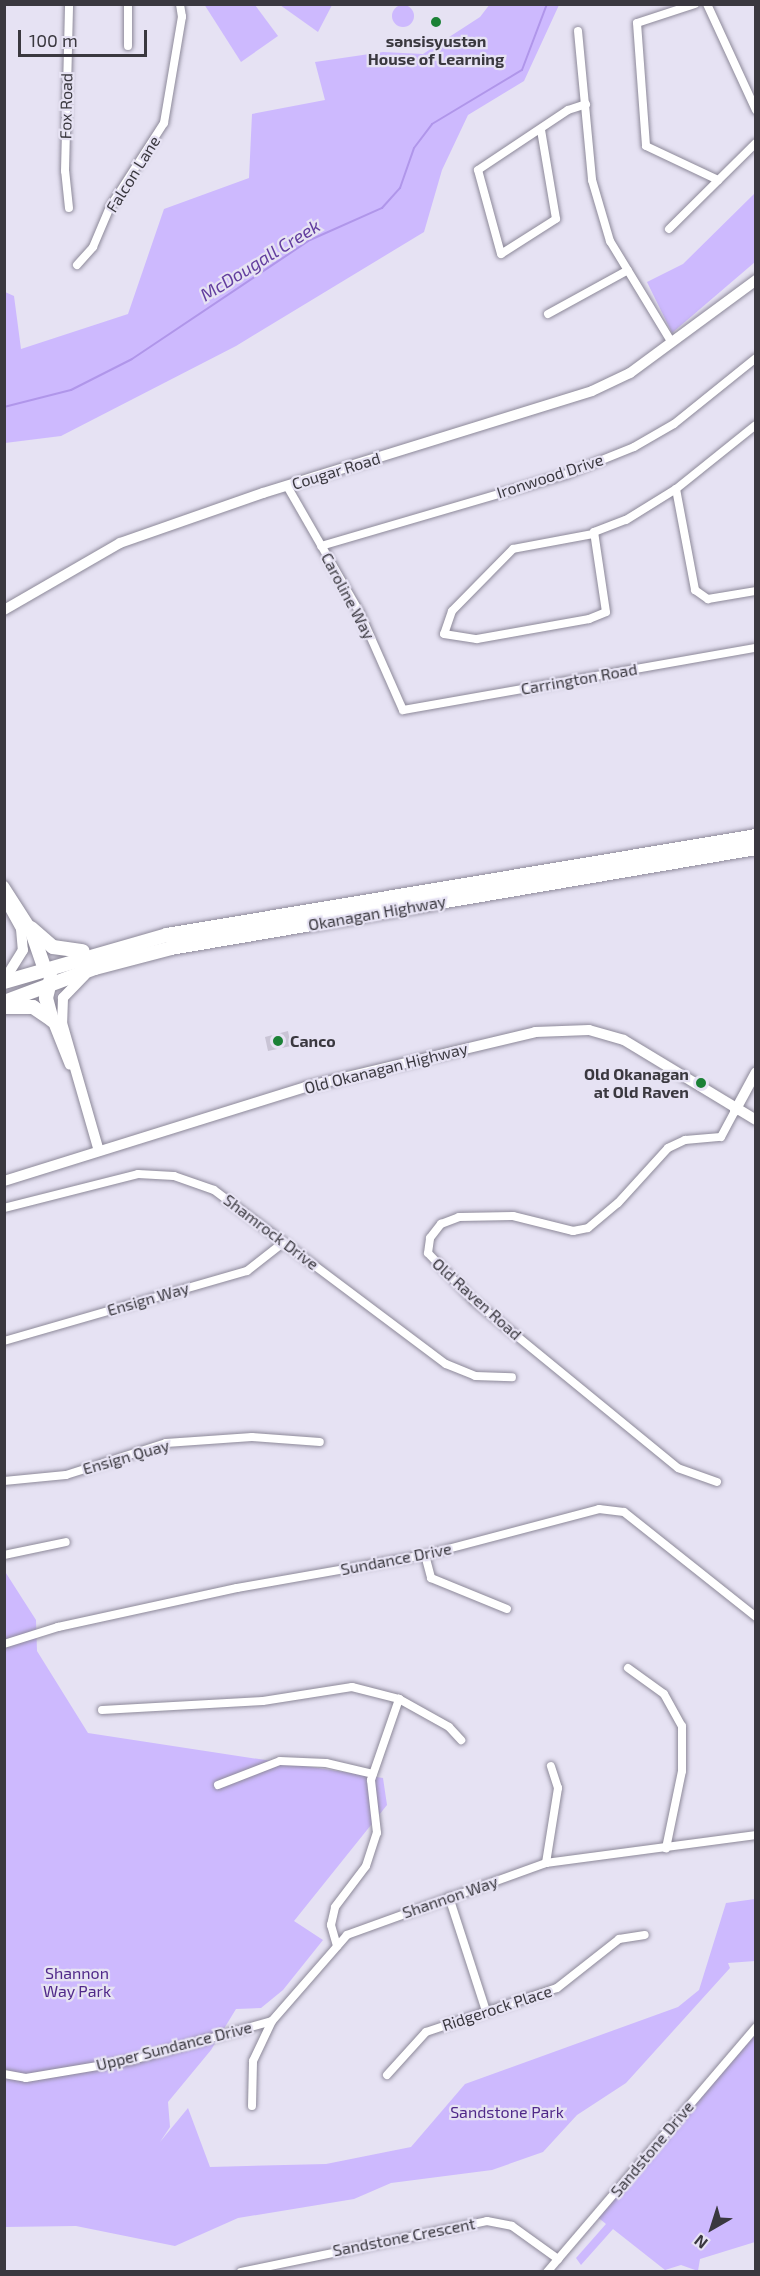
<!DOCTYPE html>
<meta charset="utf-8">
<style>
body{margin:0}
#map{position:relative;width:760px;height:2276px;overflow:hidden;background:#e6e2f3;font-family:"Exo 2",sans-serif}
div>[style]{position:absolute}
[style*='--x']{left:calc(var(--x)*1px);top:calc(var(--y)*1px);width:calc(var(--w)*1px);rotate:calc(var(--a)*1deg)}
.green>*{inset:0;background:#cdb9fe}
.round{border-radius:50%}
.stream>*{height:2px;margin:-1px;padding:0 1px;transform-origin:1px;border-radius:1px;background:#b096ea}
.building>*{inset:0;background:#c9c4d5}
.roads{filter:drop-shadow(0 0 2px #8d8999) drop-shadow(0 0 2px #8d8999)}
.minor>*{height:8px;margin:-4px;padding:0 4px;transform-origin:4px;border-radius:4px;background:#fff}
.tertiary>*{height:10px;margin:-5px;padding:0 5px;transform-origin:5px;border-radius:5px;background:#fff}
.trunk>*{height:14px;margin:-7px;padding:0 7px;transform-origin:7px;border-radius:7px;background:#fff}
.dots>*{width:16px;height:16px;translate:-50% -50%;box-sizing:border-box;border:3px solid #e6e2f3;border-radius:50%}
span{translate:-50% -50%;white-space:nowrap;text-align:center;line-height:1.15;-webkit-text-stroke:4.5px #e6e2f3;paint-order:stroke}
.poi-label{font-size:16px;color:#3a383f;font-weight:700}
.left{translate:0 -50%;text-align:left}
.right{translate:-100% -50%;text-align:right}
.street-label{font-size:16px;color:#3a383f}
.park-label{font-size:16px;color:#502989}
.water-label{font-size:18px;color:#633e9f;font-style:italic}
.frame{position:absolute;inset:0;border:6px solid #3a383f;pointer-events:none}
.north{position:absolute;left:682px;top:2198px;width:60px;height:60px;-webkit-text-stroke:4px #e6e2f3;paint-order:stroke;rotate:219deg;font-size:16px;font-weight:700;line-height:24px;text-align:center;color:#3a383f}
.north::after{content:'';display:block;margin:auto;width:21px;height:27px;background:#3a383f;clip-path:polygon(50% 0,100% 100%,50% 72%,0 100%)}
.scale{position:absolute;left:18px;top:30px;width:129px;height:27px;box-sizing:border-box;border:3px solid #3a383f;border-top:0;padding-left:8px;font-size:18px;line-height:21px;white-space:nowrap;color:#3a383f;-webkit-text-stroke:4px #e6e2f3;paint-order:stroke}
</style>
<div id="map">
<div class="green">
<div style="clip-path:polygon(204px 4px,255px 5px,278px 36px,241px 62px)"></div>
<div style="clip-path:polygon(490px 4px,559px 5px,524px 81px,468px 115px,442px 170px,424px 232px,236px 346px,61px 436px,5px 443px,5px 292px,14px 296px,21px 349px,128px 314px,164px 209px,249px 178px,252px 114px,325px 100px,315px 62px,383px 52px,423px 54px,480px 17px)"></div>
<div style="clip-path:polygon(280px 5px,332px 5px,318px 32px)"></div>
<div class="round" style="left:392px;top:5px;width:22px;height:22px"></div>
<div style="clip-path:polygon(755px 193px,755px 262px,672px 333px,647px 282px,683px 264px)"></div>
<div style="clip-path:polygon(4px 1570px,36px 1620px,37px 1651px,88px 1733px,383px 1778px,387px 1805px,294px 1921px,323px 1940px,283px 1990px,261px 2008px,236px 2009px,211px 2050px,168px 2102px,170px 2127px,160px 2142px,188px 2108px,210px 2167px,326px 2164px,411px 2147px,465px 2084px,678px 2007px,699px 1990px,726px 1903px,755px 1899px,755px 1961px,728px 1963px,730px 1968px,626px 2083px,577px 2115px,543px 2152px,492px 2170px,391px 2183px,354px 2199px,238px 2218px,175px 2246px,76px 2226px,5px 2227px)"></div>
<div style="clip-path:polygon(755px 2033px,755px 2242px,700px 2259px,698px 2271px,681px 2265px,665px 2270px,613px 2229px,581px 2265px,576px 2258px,606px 2224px,595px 2215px)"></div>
</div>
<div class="stream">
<div style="--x:4;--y:407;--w:69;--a:-14.2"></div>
<div style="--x:71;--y:390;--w:68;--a:-26.9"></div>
<div style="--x:132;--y:359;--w:214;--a:-33.8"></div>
<div style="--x:310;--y:240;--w:79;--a:-24"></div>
<div style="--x:382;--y:208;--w:27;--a:-48"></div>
<div style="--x:400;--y:188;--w:42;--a:-70.7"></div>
<div style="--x:414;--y:148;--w:30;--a:-53"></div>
<div style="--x:432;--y:124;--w:105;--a:-31"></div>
<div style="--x:522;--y:70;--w:71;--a:-69.3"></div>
</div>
<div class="building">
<div style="clip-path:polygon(288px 1031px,291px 1046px,268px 1051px,265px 1037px)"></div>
</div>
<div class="roads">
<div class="minor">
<div style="--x:695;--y:4;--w:61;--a:161.9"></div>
<div style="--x:637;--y:23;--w:123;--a:85.8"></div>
<div style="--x:646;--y:146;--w:80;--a:25.3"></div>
<div style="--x:707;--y:4;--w:117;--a:65.2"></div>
<div style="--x:578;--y:31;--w:150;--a:84.6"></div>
<div style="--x:592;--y:180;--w:64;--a:73.6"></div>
<div style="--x:610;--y:241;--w:119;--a:58.7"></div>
<div style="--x:128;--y:46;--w:42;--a:-90"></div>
<div style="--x:541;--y:130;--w:90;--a:80.4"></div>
<div style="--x:556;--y:219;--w:65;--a:147.5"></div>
<div style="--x:501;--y:254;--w:87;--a:-105.3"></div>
<div style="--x:478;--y:170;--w:108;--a:-33.7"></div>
<div style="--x:568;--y:110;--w:19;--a:-18"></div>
<div style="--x:69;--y:208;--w:37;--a:-96"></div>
<div style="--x:65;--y:171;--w:167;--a:-88.6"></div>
<div style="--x:669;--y:229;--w:122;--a:-44.7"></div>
<div style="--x:77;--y:265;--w:24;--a:-48"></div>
<div style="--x:93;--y:247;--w:43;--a:-67"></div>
<div style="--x:110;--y:207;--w:100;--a:-57.3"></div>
<div style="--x:164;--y:123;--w:108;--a:-80.4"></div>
<div style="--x:182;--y:17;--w:13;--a:-99"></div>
<div style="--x:548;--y:314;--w:91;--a:-28.8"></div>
<div style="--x:287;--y:486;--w:146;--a:60.1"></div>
<div style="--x:360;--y:613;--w:106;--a:66.1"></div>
<div style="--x:403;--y:710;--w:358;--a:-10"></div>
<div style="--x:676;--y:489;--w:103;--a:79.3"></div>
<div style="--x:695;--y:590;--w:16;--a:35"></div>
<div style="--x:708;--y:599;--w:49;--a:-9.5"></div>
<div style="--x:593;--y:534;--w:81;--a:169.4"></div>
<div style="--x:513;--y:549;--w:87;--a:134.5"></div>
<div style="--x:452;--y:611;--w:24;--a:109"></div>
<div style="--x:444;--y:634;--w:33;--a:9"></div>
<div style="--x:477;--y:639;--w:114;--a:-10.1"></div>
<div style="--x:589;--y:619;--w:18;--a:-22"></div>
<div style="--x:606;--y:612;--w:81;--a:-98.5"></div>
<div style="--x:594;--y:532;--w:34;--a:-21"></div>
<div style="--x:626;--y:520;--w:59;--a:-31.8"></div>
<div style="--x:676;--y:489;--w:102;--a:-38.7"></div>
<div style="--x:321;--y:546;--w:256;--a:-16.3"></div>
<div style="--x:567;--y:474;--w:72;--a:-21.9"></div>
<div style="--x:634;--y:447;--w:46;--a:-29.9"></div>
<div style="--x:674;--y:424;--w:105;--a:-38.8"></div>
<div style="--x:4;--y:1208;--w:138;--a:-14.2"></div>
<div style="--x:138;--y:1174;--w:36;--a:3"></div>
<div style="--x:174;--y:1176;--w:42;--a:19.3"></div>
<div style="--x:214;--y:1190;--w:290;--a:36.9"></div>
<div style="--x:446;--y:1364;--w:31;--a:22"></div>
<div style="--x:475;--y:1376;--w:37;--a:2"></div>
<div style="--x:4;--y:1341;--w:253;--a:-16.1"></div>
<div style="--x:247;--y:1271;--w:47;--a:-38.1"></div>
<div style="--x:4;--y:1481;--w:62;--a:-5.5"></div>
<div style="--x:66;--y:1475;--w:105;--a:-17.7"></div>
<div style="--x:166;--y:1443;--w:86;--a:-4"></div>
<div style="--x:252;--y:1437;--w:68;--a:4.2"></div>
<div style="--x:717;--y:1482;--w:41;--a:-160.3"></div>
<div style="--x:678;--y:1468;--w:265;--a:-140.7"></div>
<div style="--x:473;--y:1300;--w:65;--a:-133.8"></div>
<div style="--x:428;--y:1253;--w:15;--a:-82"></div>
<div style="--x:430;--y:1238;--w:18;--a:-52"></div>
<div style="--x:441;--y:1224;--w:19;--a:-21"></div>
<div style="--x:459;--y:1217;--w:54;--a:-1.1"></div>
<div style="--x:513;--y:1216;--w:62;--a:14"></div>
<div style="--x:573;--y:1231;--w:15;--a:-11"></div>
<div style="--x:588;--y:1228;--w:39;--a:-40"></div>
<div style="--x:618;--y:1203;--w:74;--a:-47.7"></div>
<div style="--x:668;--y:1148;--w:19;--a:-25"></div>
<div style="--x:685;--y:1140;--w:36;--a:-5"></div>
<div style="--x:721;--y:1137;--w:30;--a:-62"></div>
<div style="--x:4;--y:1555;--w:63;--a:-11.8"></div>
<div style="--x:425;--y:1555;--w:24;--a:75"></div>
<div style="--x:431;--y:1578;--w:82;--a:22.2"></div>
<div style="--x:4;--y:1644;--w:57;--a:-17.5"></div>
<div style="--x:58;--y:1627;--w:183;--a:-12.3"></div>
<div style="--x:237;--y:1588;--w:191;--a:-10"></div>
<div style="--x:425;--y:1555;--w:180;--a:-14.8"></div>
<div style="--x:599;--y:1509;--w:25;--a:7"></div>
<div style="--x:624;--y:1512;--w:169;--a:38.5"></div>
<div style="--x:628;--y:1668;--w:44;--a:35.8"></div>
<div style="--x:664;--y:1694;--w:37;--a:61"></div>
<div style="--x:682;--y:1726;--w:45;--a:90"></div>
<div style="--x:682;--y:1771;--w:79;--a:101.7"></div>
<div style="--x:102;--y:1710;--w:161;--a:-3.2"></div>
<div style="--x:263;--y:1701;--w:90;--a:-8.9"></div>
<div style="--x:352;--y:1687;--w:49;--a:14.3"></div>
<div style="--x:399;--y:1699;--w:57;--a:29.2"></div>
<div style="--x:449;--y:1727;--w:18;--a:47"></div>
<div style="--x:218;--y:1785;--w:66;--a:-21.2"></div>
<div style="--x:280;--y:1761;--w:46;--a:2.5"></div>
<div style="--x:326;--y:1763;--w:48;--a:13.2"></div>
<div style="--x:546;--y:1863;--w:76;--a:-80.9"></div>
<div style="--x:558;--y:1788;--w:23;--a:-108"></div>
<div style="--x:449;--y:1897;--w:120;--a:72"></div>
<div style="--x:337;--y:1946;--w:22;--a:-106"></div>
<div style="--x:331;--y:1925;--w:18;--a:-77"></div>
<div style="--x:335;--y:1907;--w:51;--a:-52.9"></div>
<div style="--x:366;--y:1866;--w:35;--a:-72"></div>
<div style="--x:377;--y:1833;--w:53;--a:-96.5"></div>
<div style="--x:371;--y:1780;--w:86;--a:-70.9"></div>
<div style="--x:4;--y:2074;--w:22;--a:10"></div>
<div style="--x:26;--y:2078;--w:109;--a:-9.5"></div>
<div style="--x:133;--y:2060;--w:144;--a:-15.7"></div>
<div style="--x:387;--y:2075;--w:58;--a:-47.8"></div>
<div style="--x:426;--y:2032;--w:138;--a:-18.6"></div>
<div style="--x:557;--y:1988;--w:79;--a:-38.3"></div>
<div style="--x:619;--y:1939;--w:26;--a:-9"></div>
<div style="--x:252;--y:2106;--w:45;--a:-88.7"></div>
<div style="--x:253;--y:2061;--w:44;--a:-64.6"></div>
<div style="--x:272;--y:2021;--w:114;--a:-48.9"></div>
<div style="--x:347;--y:1935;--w:212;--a:-19.9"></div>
<div style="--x:546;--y:1863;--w:212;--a:-7.6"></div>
<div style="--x:241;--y:2272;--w:251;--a:-11.7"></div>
<div style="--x:487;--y:2221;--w:25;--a:11"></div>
<div style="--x:512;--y:2226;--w:57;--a:35.7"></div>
<div style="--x:547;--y:2272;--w:322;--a:-49.5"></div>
</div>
<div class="tertiary">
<div style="--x:4;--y:610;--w:134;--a:-30"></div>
<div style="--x:120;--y:543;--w:151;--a:-19.3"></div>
<div style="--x:263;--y:493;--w:344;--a:-17.2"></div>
<div style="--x:592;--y:391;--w:42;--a:-25.3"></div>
<div style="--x:630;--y:373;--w:157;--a:-36.4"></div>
<div style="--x:4;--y:886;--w:50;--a:57.3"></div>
<div style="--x:4;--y:898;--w:35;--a:61"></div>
<div style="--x:21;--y:929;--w:21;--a:85"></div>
<div style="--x:23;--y:950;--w:36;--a:122"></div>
<div style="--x:85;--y:975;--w:32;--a:134"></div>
<div style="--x:63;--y:998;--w:25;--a:92"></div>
<div style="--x:62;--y:1023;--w:133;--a:73.9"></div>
<div style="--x:52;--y:1020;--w:48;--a:68.2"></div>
<div style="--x:735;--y:1111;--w:44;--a:-61.7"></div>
<div style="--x:4;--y:1181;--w:315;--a:-17.3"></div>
<div style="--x:305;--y:1087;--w:236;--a:-13.4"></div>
<div style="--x:535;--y:1032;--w:54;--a:-2.1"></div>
<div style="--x:589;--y:1030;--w:36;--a:16"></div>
<div style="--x:624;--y:1040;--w:154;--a:31.2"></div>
</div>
<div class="trunk">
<div style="--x:31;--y:928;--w:29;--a:41"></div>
<div style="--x:53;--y:947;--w:30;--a:8"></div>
<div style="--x:32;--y:932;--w:37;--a:71"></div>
<div style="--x:51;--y:978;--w:21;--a:104"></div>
<div style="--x:46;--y:998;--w:23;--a:75"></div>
<div style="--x:4;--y:982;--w:170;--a:-16.1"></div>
<div style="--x:167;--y:935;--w:597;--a:-9.54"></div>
<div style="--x:4;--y:1002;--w:97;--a:-20.5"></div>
<div style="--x:95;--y:968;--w:79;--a:-14.7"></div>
<div style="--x:171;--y:948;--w:593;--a:-9.7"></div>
<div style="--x:4;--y:1007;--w:29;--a:0"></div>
<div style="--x:33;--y:1007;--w:23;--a:34"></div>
</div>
</div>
<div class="dots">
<div style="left:436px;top:22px;background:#1b8136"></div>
<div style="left:278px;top:1041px;background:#1b8136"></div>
<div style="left:701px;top:1083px;background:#1b8136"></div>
</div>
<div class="poi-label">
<span style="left:436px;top:50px">sənsisyustən<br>House of Learning</span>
<span class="left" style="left:290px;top:1041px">Canco</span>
<span class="right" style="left:689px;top:1083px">Old Okanagan<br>at Old Raven</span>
</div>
<div class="street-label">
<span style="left:66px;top:106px;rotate:-89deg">Fox Road</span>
<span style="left:133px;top:174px;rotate:-58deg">Falcon Lane</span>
<span style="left:336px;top:471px;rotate:-17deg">Cougar Road</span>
<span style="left:550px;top:476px;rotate:-18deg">Ironwood Drive</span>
<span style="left:348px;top:596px;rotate:62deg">Caroline Way</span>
<span style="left:579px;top:679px;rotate:-10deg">Carrington Road</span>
<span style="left:377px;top:913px;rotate:-10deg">Okanagan Highway</span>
<span style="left:386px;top:1068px;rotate:-14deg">Old Okanagan Highway</span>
<span style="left:271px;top:1232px;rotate:37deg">Shamrock Drive</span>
<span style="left:148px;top:1299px;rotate:-16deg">Ensign Way</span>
<span style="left:477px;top:1299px;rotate:42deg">Old Raven Road</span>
<span style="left:126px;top:1457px;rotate:-16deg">Ensign Quay</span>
<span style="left:396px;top:1559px;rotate:-11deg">Sundance Drive</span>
<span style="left:450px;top:1897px;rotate:-19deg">Shannon Way</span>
<span style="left:497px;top:2008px;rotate:-18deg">Ridgerock Place</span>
<span style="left:174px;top:2046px;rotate:-14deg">Upper Sundance Drive</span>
<span style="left:652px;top:2149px;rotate:-50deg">Sandstone Drive</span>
<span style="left:404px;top:2237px;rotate:-11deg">Sandstone Crescent</span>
</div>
<div class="park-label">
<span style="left:77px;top:1982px">Shannon<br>Way Park</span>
<span style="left:507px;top:2112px">Sandstone Park</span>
</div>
<div class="water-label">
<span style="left:260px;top:260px;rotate:-32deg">McDougall Creek</span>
</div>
<div class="frame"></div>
<div class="north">N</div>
<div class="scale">100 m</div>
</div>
